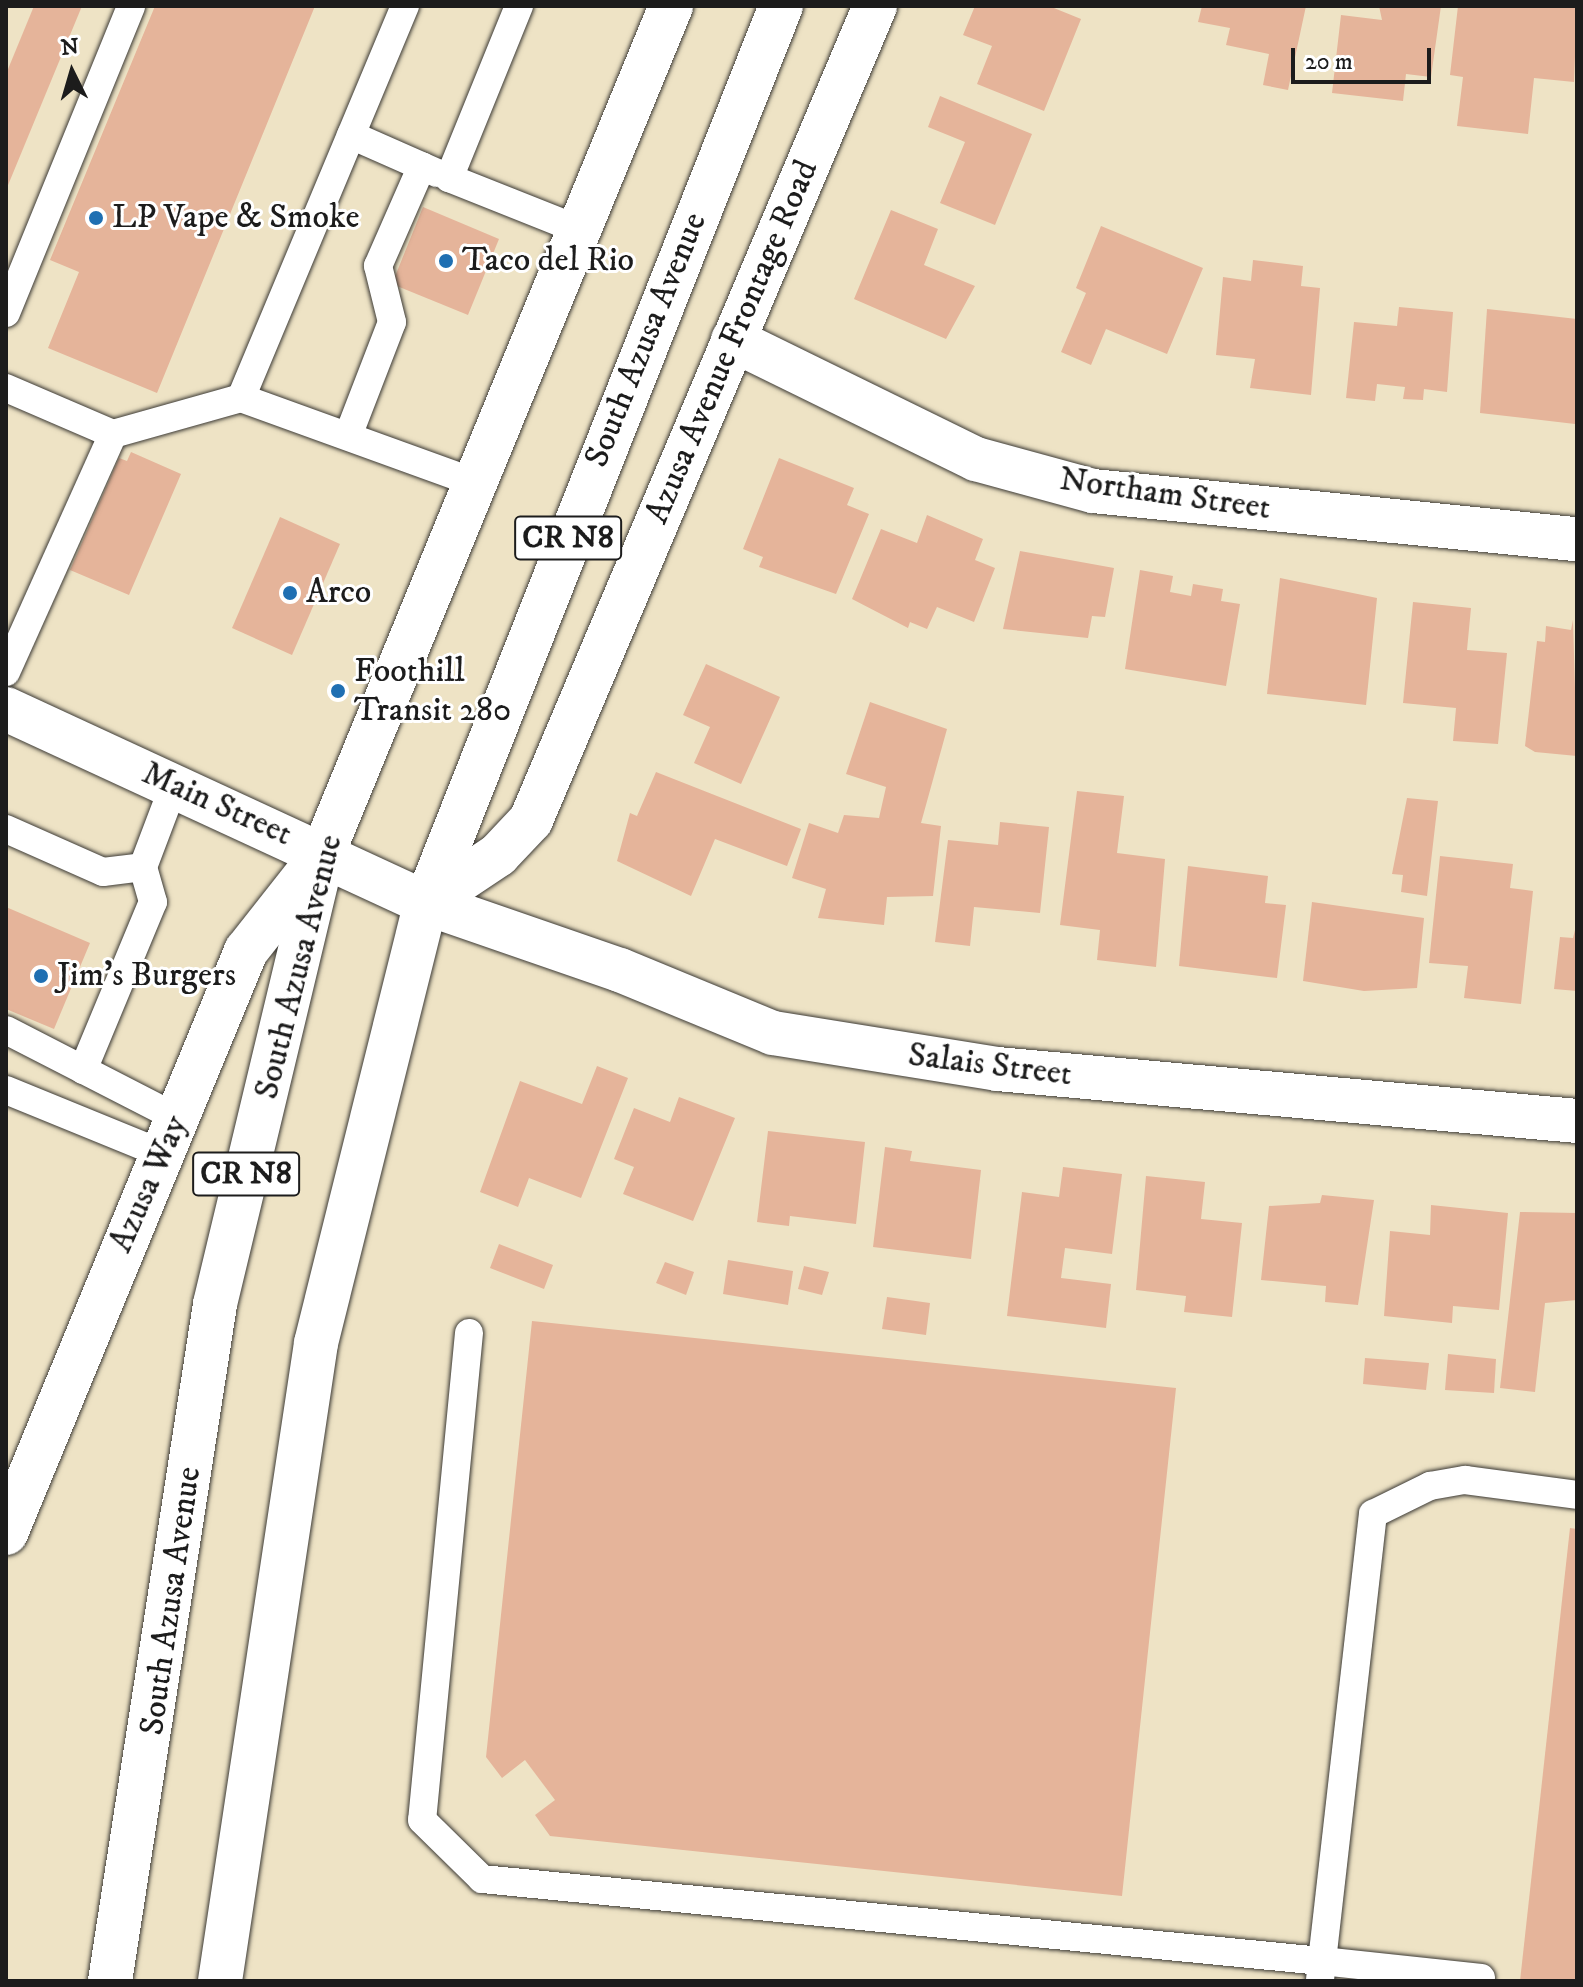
<!DOCTYPE html>
<style>
body{margin:0}
#map{position:relative;width:1583px;height:1987px;overflow:hidden;background:#eee3c5;font-family:"IM FELL DW Pica",serif}
div>[style]{position:absolute}
[style*='--x']{left:calc(var(--x)*1px);top:calc(var(--y)*1px);width:calc(var(--w)*1px);rotate:calc(var(--a)*1deg)}
.building>*{inset:0;background:#e5b49a}
.roads{filter:drop-shadow(0 0 2px #3c3a35) drop-shadow(0 0 2px #3c3a35)}
.service>*{height:28px;margin:-14px;padding:0 14px;transform-origin:14px;border-radius:14px;background:#fff}
.minor>*{height:44px;margin:-22px;padding:0 22px;transform-origin:22px;border-radius:22px;background:#fff}
.tertiary>*{height:44px;margin:-22px;padding:0 22px;transform-origin:22px;border-radius:22px;background:#fff}
.primary>*{height:44px;margin:-22px;padding:0 22px;transform-origin:22px;border-radius:22px;background:#fff}
.dots>*{width:22px;height:22px;translate:-50% -50%;box-sizing:border-box;border:4px solid #fff;border-radius:50%}
span{translate:-50% -50%;white-space:nowrap;text-align:center;line-height:1.15;-webkit-text-stroke:6px #fff;paint-order:stroke}
.shield-label span{padding:2px 6px;background:#fff;border:2px solid;border-radius:6px;-webkit-text-stroke-width:0}
.shield-label{font-size:32px;color:#1c1c1c;font-weight:700}
.poi-label{font-size:34px;color:#1c1c1c}
.left{translate:0 -50%;text-align:left}
.street-label{font-size:34px;color:#1c1c1c}
.frame{position:absolute;inset:0;border:8px solid #1c1c1c;pointer-events:none}
.north{position:absolute;left:32px;top:32px;width:80px;height:80px;-webkit-text-stroke:6px #fff;paint-order:stroke;rotate:355deg;font-size:22px;font-weight:700;line-height:32px;text-align:center;color:#1c1c1c}
.north::after{content:'';display:block;margin:auto;width:28px;height:36px;background:#1c1c1c;clip-path:polygon(50% 0,100% 100%,50% 72%,0 100%)}
.scale{position:absolute;left:1291px;top:48px;width:140px;height:36px;box-sizing:border-box;border:4px solid #1c1c1c;border-top:0;padding-left:10px;font-size:24px;line-height:28px;white-space:nowrap;color:#1c1c1c;-webkit-text-stroke:6px #fff;paint-order:stroke}
</style>
<div id="map">
<div class="building">
<div style="clip-path:polygon(34px 6px,82px 6px,6px 190px,6px 74px)"></div>
<div style="clip-path:polygon(155px 6px,315px 6px,157px 393px,48px 348px,79px 272px,50px 260px)"></div>
<div style="clip-path:polygon(975px 6px,1049px 6px,1081px 19px,1044px 111px,977px 84px,992px 46px,963px 35px)"></div>
<div style="clip-path:polygon(1202px 6px,1306px 6px,1288px 90px,1263px 85px,1269px 54px,1226px 45px,1230px 28px,1198px 22px)"></div>
<div style="clip-path:polygon(1379px 6px,1441px 6px,1431px 77px,1406px 74px,1403px 101px,1332px 93px,1341px 15px,1382px 20px)"></div>
<div style="clip-path:polygon(1458px 6px,1577px 6px,1574px 82px,1534px 78px,1528px 134px,1457px 126px,1463px 77px,1450px 75px)"></div>
<div style="clip-path:polygon(940px 96px,1032px 134px,995px 225px,940px 203px,965px 142px,928px 127px)"></div>
<div style="clip-path:polygon(423px 207px,499px 239px,468px 315px,392px 284px)"></div>
<div style="clip-path:polygon(891px 210px,938px 229px,924px 265px,975px 286px,946px 339px,854px 299px)"></div>
<div style="clip-path:polygon(1101px 226px,1203px 268px,1167px 354px,1106px 329px,1091px 365px,1061px 352px,1086px 293px,1076px 288px)"></div>
<div style="clip-path:polygon(1253px 260px,1303px 266px,1301px 286px,1320px 288px,1311px 395px,1250px 388px,1255px 359px,1216px 355px,1223px 277px,1251px 281px)"></div>
<div style="clip-path:polygon(1399px 307px,1453px 312px,1447px 392px,1424px 389px,1423px 400px,1403px 399px,1405px 387px,1377px 384px,1375px 401px,1346px 398px,1354px 322px,1397px 326px)"></div>
<div style="clip-path:polygon(1487px 309px,1577px 319px,1575px 424px,1480px 413px)"></div>
<div style="clip-path:polygon(131px 452px,181px 474px,129px 595px,70px 570px,119px 458px,127px 461px)"></div>
<div style="clip-path:polygon(779px 458px,854px 488px,847px 505px,869px 514px,836px 594px,759px 567px,763px 557px,743px 549px)"></div>
<div style="clip-path:polygon(927px 515px,983px 539px,975px 560px,995px 568px,974px 622px,937px 607px,927px 629px,910px 622px,908px 628px,852px 599px,881px 529px,917px 543px)"></div>
<div style="clip-path:polygon(280px 517px,340px 544px,292px 655px,232px 628px)"></div>
<div style="clip-path:polygon(1020px 551px,1114px 568px,1105px 617px,1092px 616px,1088px 638px,1003px 629px)"></div>
<div style="clip-path:polygon(1140px 570px,1173px 576px,1170px 592px,1191px 596px,1193px 584px,1223px 589px,1221px 601px,1240px 604px,1226px 686px,1125px 669px)"></div>
<div style="clip-path:polygon(1280px 578px,1377px 598px,1366px 705px,1267px 694px)"></div>
<div style="clip-path:polygon(1413px 602px,1471px 608px,1467px 650px,1507px 653px,1498px 744px,1453px 741px,1456px 708px,1403px 703px)"></div>
<div style="clip-path:polygon(1573px 620px,1577px 756px,1535px 752px,1525px 746px,1537px 641px,1545px 642px,1546px 626px,1571px 630px)"></div>
<div style="clip-path:polygon(706px 664px,780px 697px,741px 784px,694px 763px,710px 727px,683px 715px)"></div>
<div style="clip-path:polygon(870px 702px,947px 729px,921px 823px,941px 826px,933px 896px,887px 897px,884px 925px,818px 918px,826px 889px,792px 878px,809px 823px,838px 833px,844px 815px,879px 818px,886px 787px,846px 774px)"></div>
<div style="clip-path:polygon(656px 772px,801px 829px,787px 866px,715px 839px,691px 896px,617px 861px,630px 813px,637px 816px)"></div>
<div style="clip-path:polygon(1077px 791px,1124px 796px,1117px 853px,1165px 859px,1156px 967px,1097px 960px,1100px 930px,1060px 925px)"></div>
<div style="clip-path:polygon(1407px 798px,1438px 801px,1427px 896px,1401px 892px,1403px 875px,1392px 874px)"></div>
<div style="clip-path:polygon(1000px 822px,1049px 827px,1040px 913px,974px 907px,970px 946px,935px 942px,948px 840px,998px 845px)"></div>
<div style="clip-path:polygon(1440px 856px,1513px 864px,1510px 888px,1533px 891px,1521px 1004px,1464px 998px,1468px 966px,1429px 963px)"></div>
<div style="clip-path:polygon(1188px 866px,1268px 876px,1265px 903px,1286px 905px,1277px 978px,1179px 966px)"></div>
<div style="clip-path:polygon(1312px 902px,1424px 918px,1417px 988px,1364px 991px,1303px 981px)"></div>
<div style="clip-path:polygon(6px 907px,90px 943px,54px 1029px,6px 1009px)"></div>
<div style="clip-path:polygon(1577px 922px,1577px 991px,1554px 989px,1560px 937px,1573px 938px)"></div>
<div style="clip-path:polygon(597px 1066px,628px 1078px,581px 1198px,529px 1178px,518px 1207px,480px 1192px,520px 1081px,582px 1104px)"></div>
<div style="clip-path:polygon(679px 1097px,735px 1118px,693px 1221px,623px 1194px,634px 1167px,614px 1159px,634px 1108px,670px 1122px)"></div>
<div style="clip-path:polygon(768px 1131px,865px 1142px,856px 1224px,790px 1216px,789px 1226px,757px 1222px)"></div>
<div style="clip-path:polygon(885px 1147px,912px 1151px,910px 1161px,981px 1170px,971px 1259px,873px 1247px)"></div>
<div style="clip-path:polygon(1063px 1167px,1122px 1174px,1112px 1254px,1065px 1248px,1061px 1278px,1111px 1284px,1106px 1328px,1007px 1316px,1022px 1192px,1059px 1197px)"></div>
<div style="clip-path:polygon(1146px 1176px,1205px 1182px,1201px 1219px,1242px 1223px,1232px 1317px,1184px 1312px,1186px 1296px,1136px 1290px)"></div>
<div style="clip-path:polygon(1322px 1195px,1374px 1200px,1358px 1305px,1325px 1302px,1326px 1286px,1261px 1280px,1269px 1206px,1320px 1203px)"></div>
<div style="clip-path:polygon(1431px 1205px,1508px 1213px,1499px 1310px,1453px 1306px,1452px 1323px,1384px 1316px,1390px 1231px,1430px 1235px)"></div>
<div style="clip-path:polygon(1520px 1212px,1577px 1213px,1577px 1300px,1545px 1303px,1535px 1392px,1500px 1388px)"></div>
<div style="clip-path:polygon(499px 1244px,553px 1265px,544px 1289px,490px 1268px)"></div>
<div style="clip-path:polygon(728px 1260px,793px 1271px,788px 1305px,723px 1294px)"></div>
<div style="clip-path:polygon(665px 1262px,694px 1272px,686px 1295px,656px 1283px)"></div>
<div style="clip-path:polygon(804px 1266px,829px 1272px,822px 1295px,798px 1289px)"></div>
<div style="clip-path:polygon(887px 1297px,930px 1303px,926px 1335px,882px 1329px)"></div>
<div style="clip-path:polygon(532px 1321px,1176px 1388px,1122px 1896px,550px 1836px,535px 1815px,555px 1800px,525px 1760px,502px 1778px,486px 1757px)"></div>
<div style="clip-path:polygon(1448px 1354px,1496px 1359px,1494px 1393px,1445px 1390px)"></div>
<div style="clip-path:polygon(1365px 1358px,1429px 1363px,1426px 1390px,1363px 1384px)"></div>
<div style="clip-path:polygon(1570px 1528px,1577px 1529px,1577px 1981px,1520px 1981px)"></div>
</div>
<div class="roads">
<div class="service">
<div style="--x:519;--y:6;--w:186;--a:112.1"></div>
<div style="--x:449;--y:178;--w:143;--a:21.7"></div>
<div style="--x:351;--y:135;--w:94;--a:23.8"></div>
<div style="--x:6;--y:313;--w:331;--a:-67.8"></div>
<div style="--x:6;--y:388;--w:116;--a:23.3"></div>
<div style="--x:113;--y:434;--w:133;--a:-15.7"></div>
<div style="--x:241;--y:398;--w:252;--a:19.9"></div>
<div style="--x:241;--y:398;--w:425;--a:-67.3"></div>
<div style="--x:348;--y:436;--w:122;--a:-68.9"></div>
<div style="--x:392;--y:322;--w:58;--a:-104"></div>
<div style="--x:378;--y:266;--w:109;--a:-66.3"></div>
<div style="--x:6;--y:672;--w:261;--a:-65.8"></div>
<div style="--x:6;--y:829;--w:106;--a:23.9"></div>
<div style="--x:103;--y:872;--w:40;--a:-7.1"></div>
<div style="--x:143;--y:867;--w:88;--a:-69.3"></div>
<div style="--x:6;--y:1030;--w:195;--a:27.2"></div>
<div style="--x:83;--y:1070;--w:182;--a:-67.4"></div>
<div style="--x:153;--y:902;--w:36;--a:-106"></div>
<div style="--x:6;--y:1090;--w:164;--a:22.2"></div>
<div style="--x:469;--y:1333;--w:489;--a:95.5"></div>
<div style="--x:422;--y:1820;--w:84;--a:44.5"></div>
<div style="--x:482;--y:1879;--w:844;--a:5.58"></div>
<div style="--x:1322;--y:1961;--w:20;--a:96"></div>
<div style="--x:1481;--y:1978;--w:160;--a:-173.9"></div>
<div style="--x:1322;--y:1961;--w:450;--a:-83.5"></div>
<div style="--x:1373;--y:1514;--w:64;--a:-26.2"></div>
<div style="--x:1430;--y:1486;--w:36;--a:-10"></div>
<div style="--x:1465;--y:1480;--w:113;--a:7.6"></div>
</div>
<div class="minor">
<div style="--x:733;--y:340;--w:271;--a:26.1"></div>
<div style="--x:976;--y:459;--w:121;--a:15.3"></div>
<div style="--x:1093;--y:491;--w:486;--a:5.7"></div>
<div style="--x:426;--y:903;--w:87;--a:-33.7"></div>
<div style="--x:498;--y:855;--w:48;--a:-46.7"></div>
<div style="--x:531;--y:820;--w:884;--a:-67.09"></div>
<div style="--x:426;--y:903;--w:205;--a:19.1"></div>
</div>
<div class="tertiary">
<div style="--x:6;--y:709;--w:463;--a:24.8"></div>
<div style="--x:620;--y:970;--w:165;--a:22.4"></div>
<div style="--x:773;--y:1033;--w:227;--a:9.1"></div>
<div style="--x:997;--y:1069;--w:582;--a:5.12"></div>
</div>
<div class="primary">
<div style="--x:6;--y:1533;--w:630;--a:-67.59"></div>
<div style="--x:246;--y:951;--w:115;--a:-51.7"></div>
<div style="--x:110;--y:1981;--w:685;--a:-81.18"></div>
<div style="--x:215;--y:1304;--w:464;--a:-76.5"></div>
<div style="--x:323;--y:853;--w:916;--a:-67.66"></div>
<div style="--x:220;--y:1981;--w:645;--a:-81.44"></div>
<div style="--x:316;--y:1343;--w:454;--a:-76"></div>
<div style="--x:426;--y:903;--w:965;--a:-68.41"></div>
</div>
</div>
<div class="dots">
<div style="left:96px;top:218px;background:#1f6fb2"></div>
<div style="left:446px;top:261px;background:#1f6fb2"></div>
<div style="left:290px;top:593px;background:#1f6fb2"></div>
<div style="left:338px;top:691px;background:#1f6fb2"></div>
<div style="left:41px;top:976px;background:#1f6fb2"></div>
</div>
<div class="shield-label">
<span style="left:568px;top:538px">CR N8</span>
<span style="left:246px;top:1174px">CR N8</span>
</div>
<div class="poi-label">
<span class="left" style="left:112px;top:218px">LP Vape &amp; Smoke</span>
<span class="left" style="left:462px;top:261px">Taco del Rio</span>
<span class="left" style="left:306px;top:593px">Arco</span>
<span class="left" style="left:354px;top:691px">Foothill<br>Transit 280</span>
<span class="left" style="left:57px;top:976px">Jim's Burgers</span>
</div>
<div class="street-label">
<span style="left:646px;top:340px;rotate:-68deg">South Azusa Avenue</span>
<span style="left:732px;top:342px;rotate:-67deg">Azusa Avenue Frontage Road</span>
<span style="left:1165px;top:494px;rotate:8deg">Northam Street</span>
<span style="left:217px;top:804px;rotate:24deg">Main Street</span>
<span style="left:299px;top:967px;rotate:-76deg">South Azusa Avenue</span>
<span style="left:990px;top:1065px;rotate:7deg">Salais Street</span>
<span style="left:149px;top:1184px;rotate:-66deg">Azusa Way</span>
<span style="left:171px;top:1601px;rotate:-82deg">South Azusa Avenue</span>
</div>
<div class="frame"></div>
<div class="north">N</div>
<div class="scale">20 m</div>
</div>
